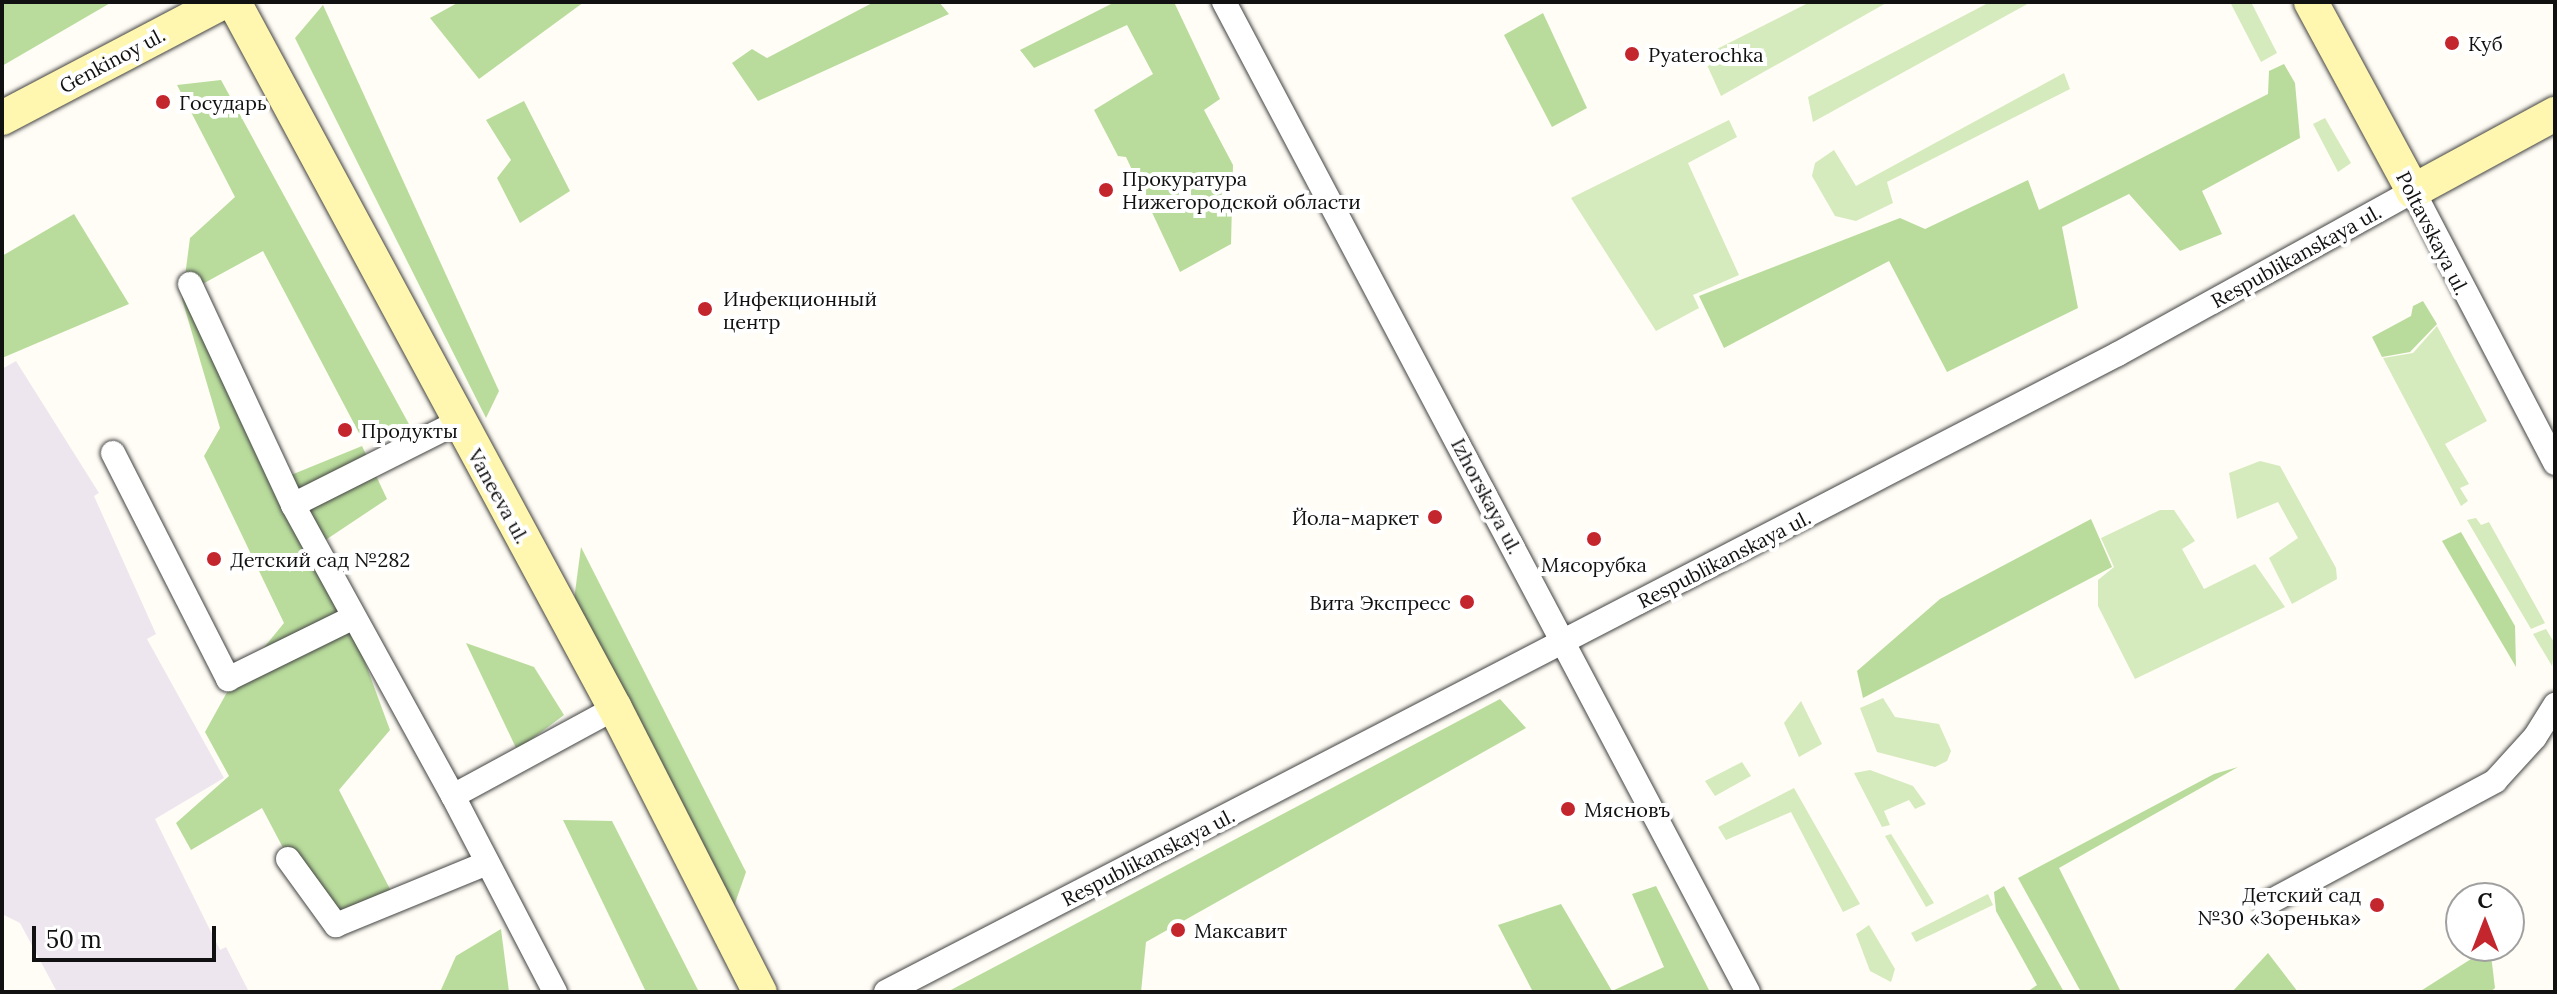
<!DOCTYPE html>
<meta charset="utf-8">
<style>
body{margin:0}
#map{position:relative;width:2557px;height:994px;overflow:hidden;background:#fffdf5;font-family:Lora,serif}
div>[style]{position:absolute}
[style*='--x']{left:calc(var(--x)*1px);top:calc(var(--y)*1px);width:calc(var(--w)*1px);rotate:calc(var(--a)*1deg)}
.industrial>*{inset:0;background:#eee6ef}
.green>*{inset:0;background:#d5ebbd}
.forest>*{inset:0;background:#b9dc9c}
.roads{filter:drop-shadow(0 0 2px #444) drop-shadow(0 0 2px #444)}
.street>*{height:24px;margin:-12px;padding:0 12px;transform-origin:12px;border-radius:12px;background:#fff}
.secondary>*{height:34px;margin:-17px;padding:0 17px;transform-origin:17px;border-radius:17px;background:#fff6b0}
.dots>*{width:22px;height:22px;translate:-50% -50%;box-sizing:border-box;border:4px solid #fff;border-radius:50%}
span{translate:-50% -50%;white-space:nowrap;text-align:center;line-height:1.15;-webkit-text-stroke:8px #fff;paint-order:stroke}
.poi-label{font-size:20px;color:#111}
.left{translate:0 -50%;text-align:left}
.right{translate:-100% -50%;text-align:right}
.street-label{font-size:20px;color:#111}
.frame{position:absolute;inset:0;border:4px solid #111;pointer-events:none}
.north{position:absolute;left:2445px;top:882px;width:80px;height:80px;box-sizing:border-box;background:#fff;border:2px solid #a0a0a0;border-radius:50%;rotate:0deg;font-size:22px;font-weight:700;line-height:32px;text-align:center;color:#111}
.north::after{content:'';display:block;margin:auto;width:28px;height:36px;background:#c4262e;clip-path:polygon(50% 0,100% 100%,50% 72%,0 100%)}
.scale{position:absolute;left:32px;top:926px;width:184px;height:36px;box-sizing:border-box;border:4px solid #111;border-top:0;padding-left:10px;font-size:24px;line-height:28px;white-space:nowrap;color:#111;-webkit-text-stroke:6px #fff;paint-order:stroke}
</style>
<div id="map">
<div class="industrial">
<div style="clip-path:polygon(16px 361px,99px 493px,94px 496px,156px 634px,147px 639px,224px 778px,155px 819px,220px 950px,226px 947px,249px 992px,57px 992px,20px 923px,2px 914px,2px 369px)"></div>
</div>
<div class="green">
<div style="clip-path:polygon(1810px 2px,1888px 2px,1721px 96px,1703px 56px)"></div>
<div style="clip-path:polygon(1990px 2px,2031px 2px,1813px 122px,1808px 97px)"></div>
<div style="clip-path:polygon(2230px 2px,2251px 2px,2277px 53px,2261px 62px)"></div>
<div style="clip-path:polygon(2064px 73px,2070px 89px,1887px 182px,1893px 203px,1856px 221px,1835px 216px,1812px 176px,1815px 163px,1834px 150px,1856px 186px)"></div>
<div style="clip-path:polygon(2325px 118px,2351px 163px,2338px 172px,2313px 124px)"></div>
<div style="clip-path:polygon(1729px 120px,1737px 137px,1688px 163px,1739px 275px,1693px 295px,1699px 308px,1656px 331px,1571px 198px)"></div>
<div style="clip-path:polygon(2437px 326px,2487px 421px,2445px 444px,2469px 484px,2460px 488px,2468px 501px,2461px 506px,2383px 358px,2413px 353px)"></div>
<div style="clip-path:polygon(2260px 461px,2280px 466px,2336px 568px,2337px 579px,2292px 604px,2269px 558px,2298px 538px,2278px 502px,2237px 519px,2229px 473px)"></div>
<div style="clip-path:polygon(2160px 510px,2174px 510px,2195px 541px,2182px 549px,2204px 589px,2255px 564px,2285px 607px,2135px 679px,2098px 606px,2098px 580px,2114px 567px,2101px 538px)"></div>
<div style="clip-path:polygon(2476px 518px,2481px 525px,2489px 522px,2545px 623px,2531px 629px,2467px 520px)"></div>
<div style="clip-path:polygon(2546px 629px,2555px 644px,2552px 666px,2533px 634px)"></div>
<div style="clip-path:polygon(1883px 698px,1895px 717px,1939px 724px,1951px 751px,1947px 761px,1935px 767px,1877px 752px,1860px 708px)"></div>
<div style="clip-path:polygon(1801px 701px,1822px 744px,1799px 757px,1784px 723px)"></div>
<div style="clip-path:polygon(1742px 762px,1751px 776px,1715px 796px,1705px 781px)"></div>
<div style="clip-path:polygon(1870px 770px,1913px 786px,1926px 804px,1915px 809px,1909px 800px,1884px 811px,1890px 825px,1882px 827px,1854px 773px)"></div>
<div style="clip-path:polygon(1794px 788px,1860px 904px,1843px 912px,1791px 812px,1726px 840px,1718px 827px)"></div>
<div style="clip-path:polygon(1891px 834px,1934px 903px,1926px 907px,1885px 836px)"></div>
<div style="clip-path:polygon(1988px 894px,1993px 905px,1916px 942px,1911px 933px)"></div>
<div style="clip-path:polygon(1869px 925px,1895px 969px,1891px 982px,1870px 971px,1856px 934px)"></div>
</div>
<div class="forest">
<div style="clip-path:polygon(2px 2px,112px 2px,2px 66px)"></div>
<div style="clip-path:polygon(459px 2px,584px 2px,479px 79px,430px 18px)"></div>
<div style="clip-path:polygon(874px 2px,939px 2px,949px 14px,758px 101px,732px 63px,752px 49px,767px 58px)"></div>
<div style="clip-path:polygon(1115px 2px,1174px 2px,1220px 99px,1204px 110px,1233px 165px,1231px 244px,1180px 272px,1126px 157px,1118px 156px,1094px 110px,1153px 74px,1127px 25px,1034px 68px,1020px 50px)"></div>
<div style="clip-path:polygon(323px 5px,499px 391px,486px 418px,295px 38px)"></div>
<div style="clip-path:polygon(1543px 13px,1587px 108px,1552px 127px,1504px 35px)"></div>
<div style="clip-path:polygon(2284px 64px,2295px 83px,2300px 138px,2202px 191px,2222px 234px,2180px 251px,2129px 194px,2062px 227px,2078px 308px,1947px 372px,1889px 261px,1724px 348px,1699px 296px,1900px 218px,1925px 229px,2028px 180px,2039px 210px,2268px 94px,2269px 71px)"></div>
<div style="clip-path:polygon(221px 80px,416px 437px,359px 433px,263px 251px,197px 287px,291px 475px,362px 446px,387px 499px,321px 543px,390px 730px,339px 790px,391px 891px,328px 933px,262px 808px,191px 850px,176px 823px,229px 776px,205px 732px,226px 694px,284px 623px,204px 456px,220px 428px,182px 299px,190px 238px,235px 197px,177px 85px)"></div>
<div style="clip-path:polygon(524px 101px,570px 191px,520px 223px,497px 178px,511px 160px,486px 120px)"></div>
<div style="clip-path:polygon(74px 214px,129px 304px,2px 358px,2px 256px)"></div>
<div style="clip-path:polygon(2423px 301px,2437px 324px,2410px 352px,2382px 357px,2372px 337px,2411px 316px,2413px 306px)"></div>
<div style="clip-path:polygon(2091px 519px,2112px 567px,1863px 698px,1857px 671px,1940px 599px)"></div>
<div style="clip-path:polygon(2461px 532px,2515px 626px,2516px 667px,2442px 541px)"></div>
<div style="clip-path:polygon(581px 547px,746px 872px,733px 909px,574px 600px)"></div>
<div style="clip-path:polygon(466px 643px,534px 667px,564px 715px,517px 750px)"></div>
<div style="clip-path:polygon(1500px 699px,1526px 728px,1146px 942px,1141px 992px,947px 992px)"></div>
<div style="clip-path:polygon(2238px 767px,2059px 868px,2121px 992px,2081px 992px,2018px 878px,2214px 774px)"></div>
<div style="clip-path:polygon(563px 820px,612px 821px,699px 992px,646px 992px)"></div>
<div style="clip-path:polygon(1656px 886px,1710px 992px,1533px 992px,1498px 925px,1561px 904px,1612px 991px,1664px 967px,1632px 894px)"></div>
<div style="clip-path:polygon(2004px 886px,2064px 992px,2027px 992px,2037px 985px,1996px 911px,1994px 892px)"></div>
<div style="clip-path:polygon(501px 929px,509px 992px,440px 992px,456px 956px)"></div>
<div style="clip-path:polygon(2490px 947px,2495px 988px,2490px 992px,2419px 992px)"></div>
<div style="clip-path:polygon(2268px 953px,2298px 992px,2232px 992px)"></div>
</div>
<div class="roads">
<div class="street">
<div style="--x:1224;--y:2;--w:1120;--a:62.11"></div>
<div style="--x:190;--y:284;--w:244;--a:65"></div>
<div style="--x:293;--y:505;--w:332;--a:61.2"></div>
<div style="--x:453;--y:796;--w:184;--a:-28.5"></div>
<div style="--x:113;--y:453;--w:254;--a:63"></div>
<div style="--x:228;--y:679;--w:140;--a:-26.2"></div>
<div style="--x:293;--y:505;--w:185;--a:-26.7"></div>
<div style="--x:453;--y:796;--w:221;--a:62.5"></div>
<div style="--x:288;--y:859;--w:82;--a:54"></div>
<div style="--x:336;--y:925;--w:163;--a:-22.3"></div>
<div style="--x:2266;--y:904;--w:260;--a:-28.2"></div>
<div style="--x:2495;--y:781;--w:59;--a:-47.7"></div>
<div style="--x:2535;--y:737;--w:38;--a:-58"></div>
<div style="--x:886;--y:992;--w:1387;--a:-27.38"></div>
<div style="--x:2118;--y:354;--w:337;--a:-28.9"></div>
<div style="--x:2413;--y:191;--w:307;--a:62.4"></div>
</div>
<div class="secondary">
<div style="--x:234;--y:2;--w:802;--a:61.65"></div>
<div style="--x:615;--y:708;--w:319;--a:63"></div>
<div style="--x:2311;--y:2;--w:215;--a:61.6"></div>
<div style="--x:2413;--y:191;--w:162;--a:-28.5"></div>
<div style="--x:2;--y:118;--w:250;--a:-27.7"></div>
</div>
</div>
<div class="dots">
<div style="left:2452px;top:43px;background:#c4262e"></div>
<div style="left:1632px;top:54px;background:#c4262e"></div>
<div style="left:163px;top:102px;background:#c4262e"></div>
<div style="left:1106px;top:190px;background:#c4262e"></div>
<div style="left:705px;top:309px;background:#c4262e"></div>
<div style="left:345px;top:430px;background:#c4262e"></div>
<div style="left:1435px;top:517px;background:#c4262e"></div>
<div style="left:1594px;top:539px;background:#c4262e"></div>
<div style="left:214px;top:559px;background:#c4262e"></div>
<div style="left:1467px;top:602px;background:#c4262e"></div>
<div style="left:1568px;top:809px;background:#c4262e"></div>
<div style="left:2377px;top:905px;background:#c4262e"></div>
<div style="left:1178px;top:930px;background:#c4262e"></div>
</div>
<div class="poi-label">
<span class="left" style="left:2468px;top:43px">Куб</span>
<span class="left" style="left:1648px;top:54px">Pyaterochka</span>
<span class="left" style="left:179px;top:102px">Государь</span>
<span class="left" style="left:1122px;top:190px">Прокуратура<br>Нижегородской области</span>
<span class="left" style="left:723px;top:310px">Инфекционный<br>центр</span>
<span class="left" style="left:361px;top:430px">Продукты</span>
<span class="right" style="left:1419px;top:517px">Йола-маркет</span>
<span class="left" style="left:230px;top:559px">Детский сад №282</span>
<span style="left:1594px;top:564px">Мясорубка</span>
<span class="right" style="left:1451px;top:602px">Вита Экспресс</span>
<span class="left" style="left:1584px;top:809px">Мясновъ</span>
<span class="right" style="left:2361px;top:906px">Детский сад<br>№30 «Зоренька»</span>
<span class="left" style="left:1194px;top:930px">Максавит</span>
</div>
<div class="street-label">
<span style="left:112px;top:60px;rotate:-28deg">Genkinoy ul.</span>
<span style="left:2433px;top:233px;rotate:63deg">Poltavskaya ul.</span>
<span style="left:2296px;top:256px;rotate:-29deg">Respublikanskaya ul.</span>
<span style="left:499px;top:496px;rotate:61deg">Vaneeva ul.</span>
<span style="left:1487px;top:496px;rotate:62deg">Izhorskaya ul.</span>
<span style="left:1724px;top:559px;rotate:-27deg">Respublikanskaya ul.</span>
<span style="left:1148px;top:857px;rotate:-27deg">Respublikanskaya ul.</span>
</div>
<div class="frame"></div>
<div class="north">С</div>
<div class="scale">50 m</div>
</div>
